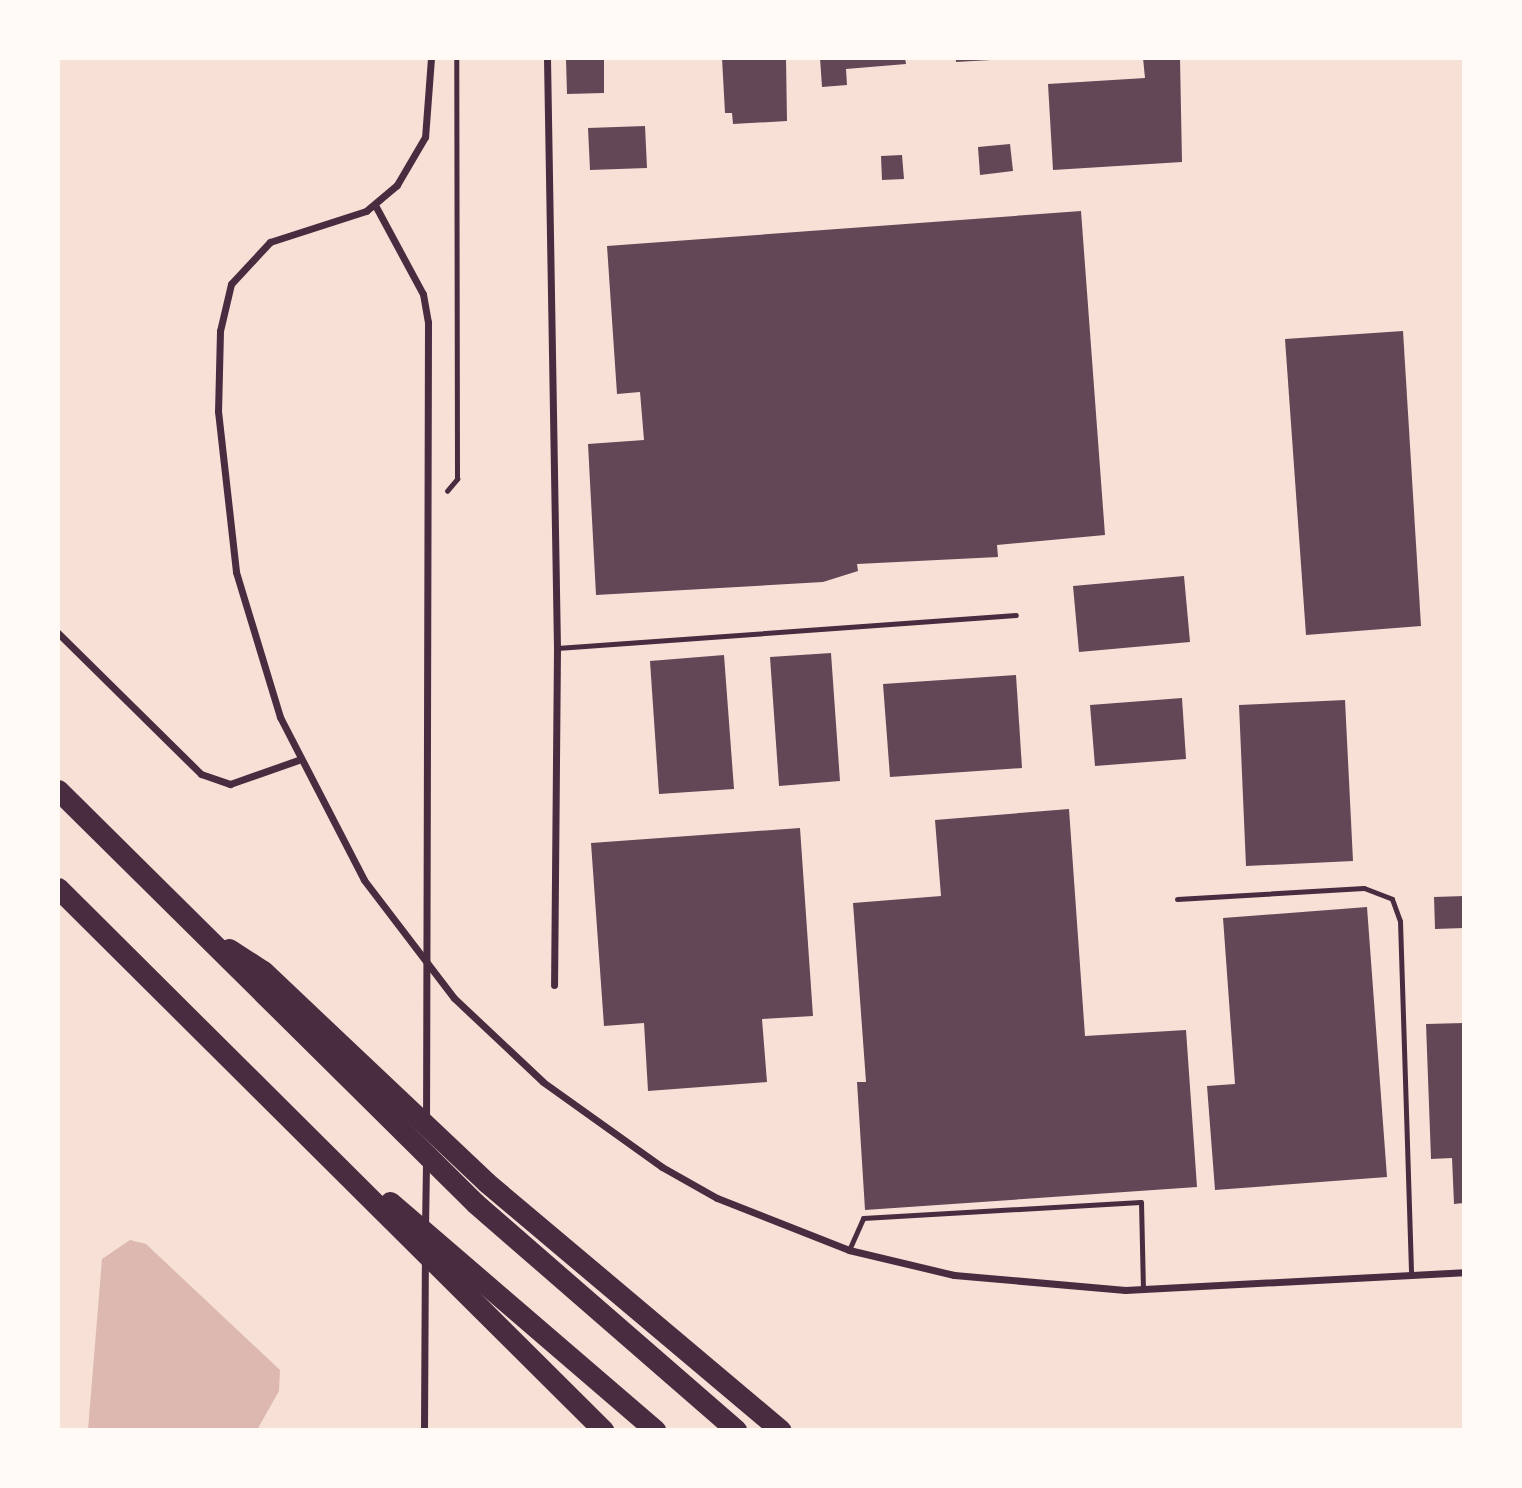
<!DOCTYPE html>
<style>
body{margin:0}
#map{position:relative;width:1522px;height:1488px;overflow:hidden;background:#f7e1d7;font-family:Georgia,serif}
div>[style]{position:absolute}
[style*='--x']{left:calc(var(--x)*1px);top:calc(var(--y)*1px);width:calc(var(--w)*1px);rotate:calc(var(--a)*1deg)}
.water>*{inset:0;background:#dcb8b0}
.building>*{inset:0;background:#644757}
.path>*{height:4.5px;margin:-2.25px;padding:0 2.25px;transform-origin:2.25px;border-radius:2.25px;background:#4a2c40}
.service>*{height:5px;margin:-2.5px;padding:0 2.5px;transform-origin:2.5px;border-radius:2.5px;background:#4a2c40}
.minor>*{height:7px;margin:-3.5px;padding:0 3.5px;transform-origin:3.5px;border-radius:3.5px;background:#4a2c40}
.motorway>*{height:21px;margin:-10.5px;padding:0 10.5px;transform-origin:10.5px;border-radius:10.5px;background:#4a2c40}
span{translate:-50% -50%;white-space:nowrap;text-align:center;line-height:1.15;-webkit-text-stroke:7px #fffaf5;paint-order:stroke}
.frame{position:absolute;inset:0;border:60px solid #fffaf5;pointer-events:none}
</style>
<div id="map">
<div class="water">
<div style="clip-path:polygon(130px 1240px,146px 1244px,280px 1370px,279px 1391px,257px 1430px,88px 1430px,102px 1259px)"></div>
</div>
<div class="building">
<div style="clip-path:polygon(722px 58px,786px 58px,787px 121px,733px 124px,732px 113px,725px 113px)"></div>
<div style="clip-path:polygon(820px 58px,905px 58px,906px 64px,846px 69px,847px 85px,822px 87px)"></div>
<div style="clip-path:polygon(956px 58px,991px 58px,991px 60px,956px 62px)"></div>
<div style="clip-path:polygon(1143px 58px,1180px 58px,1182px 162px,1053px 170px,1048px 84px,1145px 78px)"></div>
<div style="clip-path:polygon(566px 59px,604px 59px,604px 93px,567px 94px)"></div>
<div style="clip-path:polygon(645px 126px,647px 168px,590px 170px,588px 128px)"></div>
<div style="clip-path:polygon(1010px 144px,1013px 171px,980px 175px,978px 147px)"></div>
<div style="clip-path:polygon(902px 155px,904px 179px,882px 180px,881px 156px)"></div>
<div style="clip-path:polygon(1081px 211px,1105px 535px,997px 545px,998px 557px,857px 564px,858px 571px,823px 582px,596px 595px,588px 444px,644px 440px,640px 392px,617px 394px,607px 246px)"></div>
<div style="clip-path:polygon(1403px 331px,1421px 626px,1306px 635px,1285px 339px)"></div>
<div style="clip-path:polygon(1184px 576px,1190px 642px,1079px 652px,1073px 586px)"></div>
<div style="clip-path:polygon(831px 653px,840px 781px,779px 786px,770px 657px)"></div>
<div style="clip-path:polygon(724px 655px,734px 789px,659px 794px,650px 661px)"></div>
<div style="clip-path:polygon(1016px 675px,1022px 768px,890px 777px,883px 684px)"></div>
<div style="clip-path:polygon(1182px 698px,1186px 759px,1095px 766px,1090px 705px)"></div>
<div style="clip-path:polygon(1345px 700px,1353px 861px,1246px 866px,1239px 705px)"></div>
<div style="clip-path:polygon(1069px 809px,1085px 1036px,1186px 1030px,1197px 1187px,865px 1210px,857px 1082px,866px 1082px,853px 903px,941px 896px,935px 820px)"></div>
<div style="clip-path:polygon(800px 828px,813px 1016px,762px 1019px,767px 1082px,648px 1091px,644px 1023px,604px 1026px,591px 843px)"></div>
<div style="clip-path:polygon(1464px 896px,1464px 928px,1435px 929px,1434px 897px)"></div>
<div style="clip-path:polygon(1367px 907px,1387px 1177px,1215px 1190px,1207px 1086px,1235px 1084px,1223px 918px)"></div>
<div style="clip-path:polygon(1464px 1023px,1464px 1203px,1454px 1204px,1452px 1158px,1431px 1159px,1426px 1024px)"></div>
</div>
<div class="path">
<div style="--x:447;--y:491;--w:16;--a:-50"></div>
<div style="--x:457;--y:479;--w:421;--a:-90.1"></div>
</div>
<div class="service">
<div style="--x:557;--y:648;--w:460;--a:-4.1"></div>
<div style="--x:1177;--y:899;--w:187;--a:-3.4"></div>
<div style="--x:1364;--y:888;--w:30;--a:21"></div>
<div style="--x:1392;--y:899;--w:23;--a:70"></div>
<div style="--x:1400;--y:921;--w:355;--a:88.2"></div>
<div style="--x:849;--y:1250;--w:35;--a:-66"></div>
<div style="--x:863;--y:1218;--w:278;--a:-3.3"></div>
<div style="--x:1141;--y:1202;--w:88;--a:88.7"></div>
</div>
<div class="minor">
<div style="--x:431;--y:58;--w:79;--a:94.3"></div>
<div style="--x:425;--y:137;--w:56;--a:120.3"></div>
<div style="--x:397;--y:185;--w:40;--a:140"></div>
<div style="--x:366;--y:211;--w:101;--a:162.1"></div>
<div style="--x:270;--y:242;--w:57;--a:132.9"></div>
<div style="--x:231;--y:284;--w:48;--a:103.2"></div>
<div style="--x:220;--y:331;--w:80;--a:91.4"></div>
<div style="--x:218;--y:411;--w:162;--a:83.6"></div>
<div style="--x:236;--y:572;--w:152;--a:73.1"></div>
<div style="--x:280;--y:717;--w:183;--a:62.7"></div>
<div style="--x:364;--y:880;--w:148;--a:52.7"></div>
<div style="--x:454;--y:998;--w:122;--a:43.3"></div>
<div style="--x:543;--y:1082;--w:146;--a:35.5"></div>
<div style="--x:662;--y:1167;--w:63;--a:29.4"></div>
<div style="--x:717;--y:1198;--w:142;--a:21.5"></div>
<div style="--x:849;--y:1250;--w:108;--a:13.4"></div>
<div style="--x:954;--y:1275;--w:172;--a:5"></div>
<div style="--x:1125;--y:1290;--w:339;--a:-3"></div>
<div style="--x:547;--y:58;--w:590;--a:89.03"></div>
<div style="--x:557;--y:648;--w:337;--a:90.5"></div>
<div style="--x:375;--y:205;--w:101;--a:61.7"></div>
<div style="--x:423;--y:294;--w:28;--a:80"></div>
<div style="--x:428;--y:322;--w:797;--a:90.14"></div>
<div style="--x:58;--y:633;--w:201;--a:44.6"></div>
<div style="--x:201;--y:774;--w:31;--a:19"></div>
<div style="--x:230;--y:784;--w:72;--a:-19.4"></div>
<div style="--x:425;--y:1228;--w:66;--a:-89.1"></div>
<div style="--x:424;--y:1430;--w:170;--a:-89.7"></div>
</div>
<div class="motorway">
<div style="--x:58;--y:790;--w:587;--a:44.72"></div>
<div style="--x:475;--y:1203;--w:346;--a:41"></div>
<div style="--x:58;--y:888;--w:769;--a:44.84"></div>
<div style="--x:229;--y:949;--w:40;--a:32.9"></div>
<div style="--x:263;--y:971;--w:307;--a:43.4"></div>
<div style="--x:486;--y:1182;--w:385;--a:40.1"></div>
<div style="--x:390;--y:1202;--w:350;--a:40.7"></div>
</div>
<div class="frame"></div>
</div>
